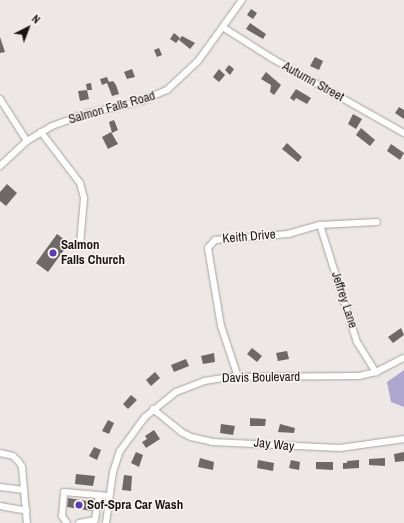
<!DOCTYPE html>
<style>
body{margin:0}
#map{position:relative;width:404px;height:523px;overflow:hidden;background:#ede8e5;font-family:"Archivo Narrow",sans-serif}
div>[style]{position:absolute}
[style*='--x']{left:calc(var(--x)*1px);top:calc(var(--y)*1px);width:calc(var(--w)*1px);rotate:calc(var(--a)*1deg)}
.water>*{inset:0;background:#ada6ce}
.building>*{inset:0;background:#6d6966}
.roads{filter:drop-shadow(0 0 1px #a7a3a0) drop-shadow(0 0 1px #a7a3a0)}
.minor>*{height:6px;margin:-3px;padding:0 3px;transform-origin:3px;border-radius:3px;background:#fff}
.dots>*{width:11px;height:11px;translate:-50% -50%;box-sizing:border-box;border:2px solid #faf5f2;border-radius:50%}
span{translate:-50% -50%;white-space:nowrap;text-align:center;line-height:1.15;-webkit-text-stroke:3px #faf5f2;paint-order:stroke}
.street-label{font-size:13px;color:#171514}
.poi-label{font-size:13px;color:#171514;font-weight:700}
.left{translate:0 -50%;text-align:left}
.north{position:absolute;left:8px;top:8px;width:40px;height:40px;-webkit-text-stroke:3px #faf5f2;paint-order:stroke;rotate:42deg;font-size:11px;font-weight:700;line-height:16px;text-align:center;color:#171514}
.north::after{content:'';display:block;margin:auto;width:14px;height:18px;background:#171514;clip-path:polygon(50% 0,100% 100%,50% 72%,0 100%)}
</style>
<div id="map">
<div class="water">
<div style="clip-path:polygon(404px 370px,404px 407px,391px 402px,387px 382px)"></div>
</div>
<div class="building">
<div style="clip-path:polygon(251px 9px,257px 13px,253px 19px,247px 15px)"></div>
<div style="clip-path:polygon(250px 23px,266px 34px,263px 39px,246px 29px)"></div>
<div style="clip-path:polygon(174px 33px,180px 38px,176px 43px,170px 39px)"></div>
<div style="clip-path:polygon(182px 36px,195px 43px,190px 49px,179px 40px)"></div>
<div style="clip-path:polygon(0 37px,5px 52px,0 53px)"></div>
<div style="clip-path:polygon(159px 48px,162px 55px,157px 57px,154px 50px)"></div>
<div style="clip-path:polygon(315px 57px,323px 61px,319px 70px,310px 66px)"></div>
<div style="clip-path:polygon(229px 65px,234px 69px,230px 75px,225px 70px)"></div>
<div style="clip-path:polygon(132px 69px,135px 77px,127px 79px,124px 72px)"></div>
<div style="clip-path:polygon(219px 69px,225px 75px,219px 82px,213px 77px)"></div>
<div style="clip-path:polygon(266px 72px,281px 85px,274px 95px,270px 92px,271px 85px,261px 79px)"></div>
<div style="clip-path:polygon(107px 77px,109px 82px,113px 81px,116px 85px,119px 94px,112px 96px,107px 83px,102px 85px,100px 79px)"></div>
<div style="clip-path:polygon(91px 83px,92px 90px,87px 90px,89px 99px,80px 101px,78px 91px,87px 90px,86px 84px)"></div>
<div style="clip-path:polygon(296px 89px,311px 98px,307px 104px,296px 98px,294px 101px,290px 98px)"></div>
<div style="clip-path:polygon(399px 107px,404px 110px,404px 119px,395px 113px)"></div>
<div style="clip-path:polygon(353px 114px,362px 119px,356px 129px,348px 124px)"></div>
<div style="clip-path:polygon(114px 120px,118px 130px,112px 133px,109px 122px)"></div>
<div style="clip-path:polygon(361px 128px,375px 140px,370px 146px,356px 135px)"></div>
<div style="clip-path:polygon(111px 132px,118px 144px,108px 149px,102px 137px)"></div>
<div style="clip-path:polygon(287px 143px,302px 157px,298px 162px,282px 149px)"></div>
<div style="clip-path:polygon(391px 144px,404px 153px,400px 160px,387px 151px)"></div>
<div style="clip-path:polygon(7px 184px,17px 193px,6px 206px,0 201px,0 192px)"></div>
<div style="clip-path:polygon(57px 234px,69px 243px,48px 272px,36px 263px)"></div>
<div style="clip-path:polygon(401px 328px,404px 335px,393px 343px,388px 337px)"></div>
<div style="clip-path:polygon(252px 348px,262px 356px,257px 362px,247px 354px)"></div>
<div style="clip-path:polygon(287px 351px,289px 359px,278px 361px,276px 353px)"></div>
<div style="clip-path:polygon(214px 353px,215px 362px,203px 364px,201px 356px)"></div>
<div style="clip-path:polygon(186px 359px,189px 366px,174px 372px,171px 365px)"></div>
<div style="clip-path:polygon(155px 372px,160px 378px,151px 386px,146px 380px)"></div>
<div style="clip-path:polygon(131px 395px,137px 400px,128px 409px,123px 404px)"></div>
<div style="clip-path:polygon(250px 418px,266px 419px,265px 426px,250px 426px)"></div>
<div style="clip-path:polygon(108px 420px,114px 423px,109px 434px,102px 431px)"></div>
<div style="clip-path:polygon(221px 424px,235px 426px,233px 435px,220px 433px)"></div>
<div style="clip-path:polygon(280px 424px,295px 428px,294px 433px,278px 432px)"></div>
<div style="clip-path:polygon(154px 430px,160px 439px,146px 448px,142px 442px,147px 439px,145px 436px)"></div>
<div style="clip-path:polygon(94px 447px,101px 450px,97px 460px,89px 456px)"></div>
<div style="clip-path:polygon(136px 452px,143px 455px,139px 467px,131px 463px)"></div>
<div style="clip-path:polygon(404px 452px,404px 461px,395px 462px,394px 454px)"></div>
<div style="clip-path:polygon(200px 458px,214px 462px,213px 470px,198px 467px)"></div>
<div style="clip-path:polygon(385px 458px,385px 466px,369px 465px,369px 459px)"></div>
<div style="clip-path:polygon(258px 460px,274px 463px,273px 471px,257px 468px)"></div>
<div style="clip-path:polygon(291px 460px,300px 462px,299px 470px,289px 468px)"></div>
<div style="clip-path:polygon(359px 460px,359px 468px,343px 469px,343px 463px,347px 463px,347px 461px)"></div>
<div style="clip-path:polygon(316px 462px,333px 462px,333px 470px,316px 469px)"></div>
<div style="clip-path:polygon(76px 474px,95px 476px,93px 486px,75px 484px)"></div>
<div style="clip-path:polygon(124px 475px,132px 476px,131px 491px,122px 490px)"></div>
<div style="clip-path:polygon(68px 498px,93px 502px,92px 511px,67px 507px)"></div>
</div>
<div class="roads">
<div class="minor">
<div style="--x:224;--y:28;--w:58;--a:32.3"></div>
<div style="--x:273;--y:59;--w:150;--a:29.5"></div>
<div style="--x:0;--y:99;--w:50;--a:57.3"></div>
<div style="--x:41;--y:132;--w:64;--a:52.6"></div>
<div style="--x:80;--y:183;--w:16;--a:75"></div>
<div style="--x:84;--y:198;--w:47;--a:94.9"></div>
<div style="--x:0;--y:166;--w:37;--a:-43"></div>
<div style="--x:27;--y:141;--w:29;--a:-31"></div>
<div style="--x:52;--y:126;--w:29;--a:-20"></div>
<div style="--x:79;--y:116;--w:64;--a:-13.6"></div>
<div style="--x:141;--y:101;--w:28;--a:-23"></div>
<div style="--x:167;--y:90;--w:42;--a:-43.1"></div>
<div style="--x:198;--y:61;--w:75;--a:-54.2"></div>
<div style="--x:320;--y:225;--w:123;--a:72.5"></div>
<div style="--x:357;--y:342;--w:36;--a:58"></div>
<div style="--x:238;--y:377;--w:54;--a:-108.4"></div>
<div style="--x:221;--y:326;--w:79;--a:-99.5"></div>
<div style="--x:208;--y:248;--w:11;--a:-49"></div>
<div style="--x:215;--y:240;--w:73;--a:-4.7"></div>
<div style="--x:288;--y:234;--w:33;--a:-16"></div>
<div style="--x:320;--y:225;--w:57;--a:-3"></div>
<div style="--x:153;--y:409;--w:36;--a:39"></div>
<div style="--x:181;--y:432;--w:11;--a:27"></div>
<div style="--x:191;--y:437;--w:22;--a:13"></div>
<div style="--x:212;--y:442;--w:128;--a:2.7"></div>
<div style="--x:340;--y:448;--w:65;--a:-8"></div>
<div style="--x:0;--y:453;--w:13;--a:13"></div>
<div style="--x:13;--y:456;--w:8;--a:45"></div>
<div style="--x:19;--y:462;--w:6;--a:59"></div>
<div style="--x:22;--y:467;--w:23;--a:85"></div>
<div style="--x:0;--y:487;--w:24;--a:7"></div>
<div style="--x:24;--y:490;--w:33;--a:85"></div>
<div style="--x:0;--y:506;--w:27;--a:10"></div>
<div style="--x:67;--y:523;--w:9;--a:-126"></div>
<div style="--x:62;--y:516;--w:24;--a:-85"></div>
<div style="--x:64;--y:492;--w:45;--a:5.1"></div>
<div style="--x:79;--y:523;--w:16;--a:-11"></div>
<div style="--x:95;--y:520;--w:25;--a:-81"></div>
<div style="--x:106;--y:523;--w:51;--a:-82.2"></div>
<div style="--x:113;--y:472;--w:22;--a:-72"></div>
<div style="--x:120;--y:451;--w:42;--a:-53.7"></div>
<div style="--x:145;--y:417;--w:40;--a:-39"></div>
<div style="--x:176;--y:392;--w:30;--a:-21"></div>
<div style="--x:204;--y:381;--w:26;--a:-9"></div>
<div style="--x:230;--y:377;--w:129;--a:-0.4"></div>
<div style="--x:359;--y:376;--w:17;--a:-13"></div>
<div style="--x:376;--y:372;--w:31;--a:-27"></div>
</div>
</div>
<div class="dots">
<div style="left:53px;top:253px;background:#5e39b1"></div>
<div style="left:79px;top:505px;background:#5e39b1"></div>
</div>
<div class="street-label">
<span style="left:313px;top:82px;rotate:29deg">Autumn Street</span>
<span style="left:112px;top:108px;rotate:-16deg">Salmon Falls Road</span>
<span style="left:249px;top:237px;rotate:-5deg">Keith Drive</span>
<span style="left:344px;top:300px;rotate:72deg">Jeffrey Lane</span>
<span style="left:261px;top:378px;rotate:-1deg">Davis Boulevard</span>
<span style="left:274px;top:445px;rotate:6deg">Jay Way</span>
</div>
<div class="poi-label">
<span class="left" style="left:61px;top:253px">Salmon<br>Falls Church</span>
<span class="left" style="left:87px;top:505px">Sof-Spra Car Wash</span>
</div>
<div class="north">N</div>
</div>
